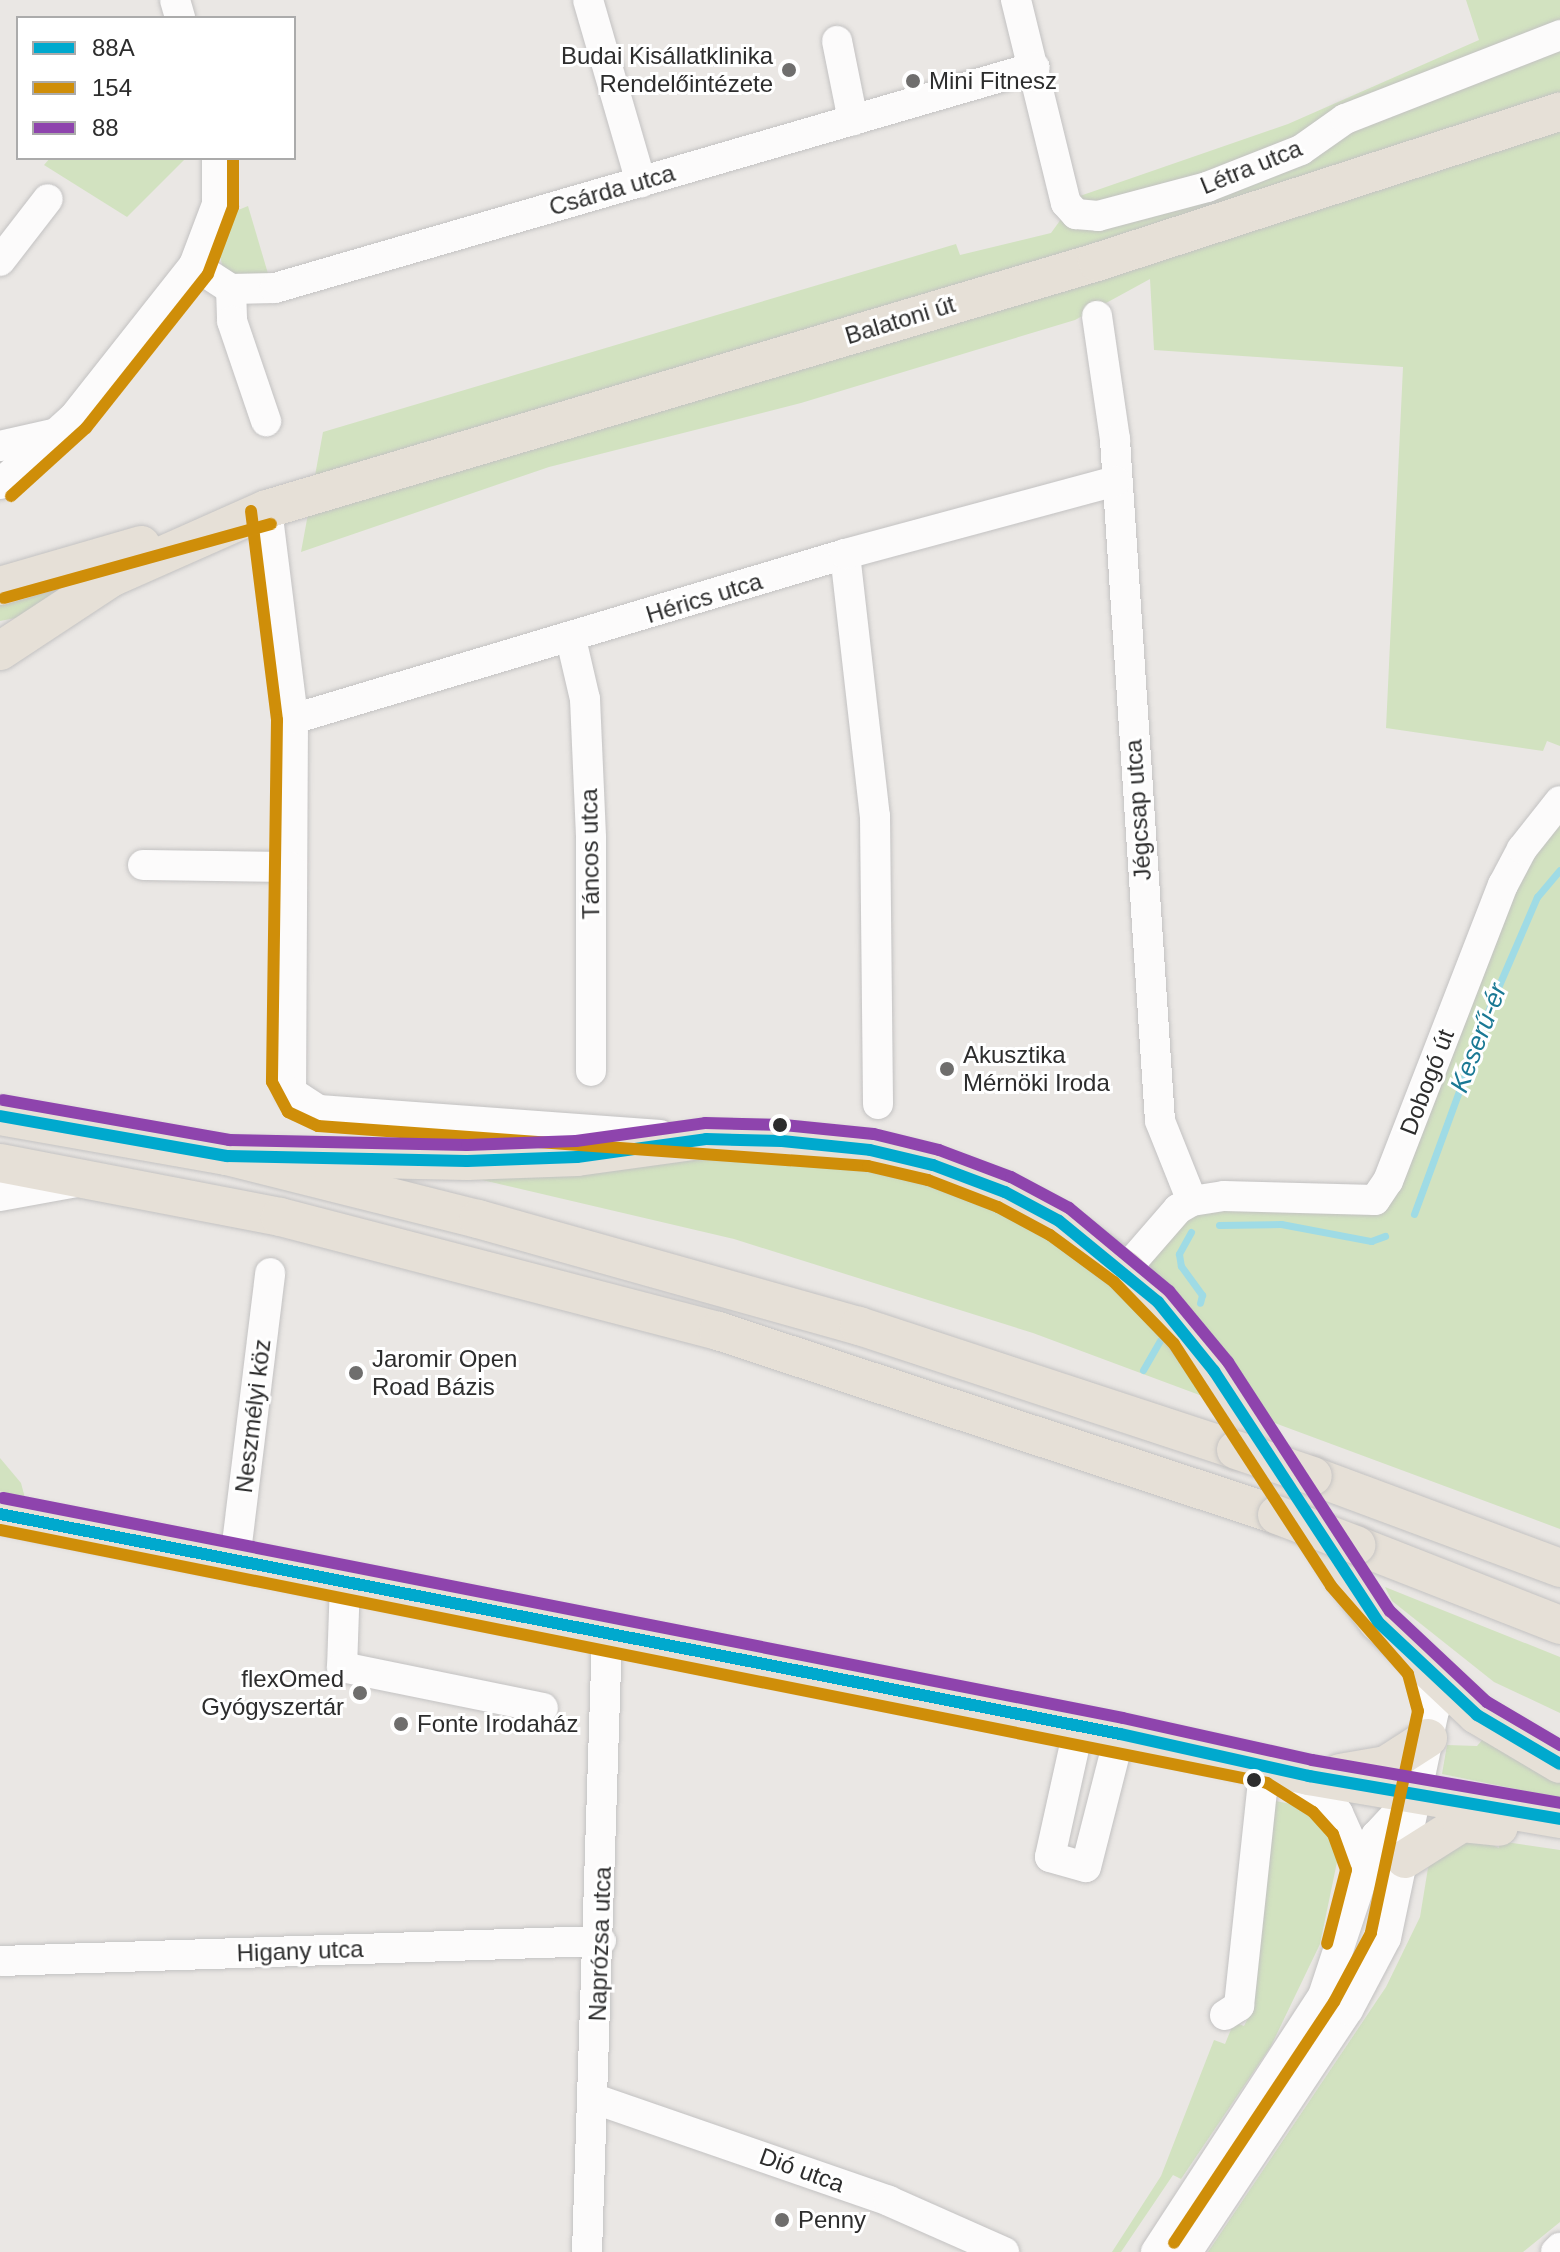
<!DOCTYPE html>
<meta charset="utf-8">
<style>
body{margin:0}
#map{position:relative;width:1560px;height:2252px;overflow:hidden;background:#eae7e4;font-family:Arial,sans-serif}
div>[style]{position:absolute}
[style*='--x']{left:calc(var(--x)*1px);top:calc(var(--y)*1px);width:calc(var(--w)*1px);rotate:calc(var(--a)*1deg)}
.green>*{inset:0;background:#d2e2c0}
.stream>*{height:7px;margin:-3.5px;padding:0 3.5px;transform-origin:3.5px;border-radius:3.5px;background:#9fdbe5}
.roads{filter:drop-shadow(0 0 2px #c3c2c2) drop-shadow(0 0 2px #c3c2c2)}
.minor>*{height:30px;margin:-15px;padding:0 15px;transform-origin:15px;border-radius:15px;background:#fcfbfb}
.major>*{height:38px;margin:-19px;padding:0 19px;transform-origin:19px;border-radius:19px;background:#e6e0d7}
.bridges{filter:drop-shadow(0 0 2px #c6c4c3) drop-shadow(0 0 2px #c6c4c3)}
.major-bridge>*{height:38px;margin:-19px;padding:0 19px;transform-origin:19px;border-radius:19px;background:#e6e0d7}
.bus-1>*{height:12px;margin:-6px;padding:0 6px;transform-origin:6px;border-radius:6px;background:#00a9ce}
.bus-2>*{height:12px;margin:-6px;padding:0 6px;transform-origin:6px;border-radius:6px;background:#cf8e09}
.bus-3>*{height:12px;margin:-6px;padding:0 6px;transform-origin:6px;border-radius:6px;background:#8e44ad}
.dots>*{width:22px;height:22px;translate:-50% -50%;box-sizing:border-box;border:4px solid #fff;border-radius:50%}
span{translate:-50% -50%;white-space:nowrap;text-align:center;line-height:1.15;-webkit-text-stroke:6px #fff;paint-order:stroke}
.poi-label{font-size:24px;color:#2d2d2d}
.right{translate:-100% -50%;text-align:right}
.left{translate:0 -50%;text-align:left}
.street-label{font-size:24px;color:#2d2d2d}
.water-label{font-size:26px;color:#1a7994;font-style:italic}
.legend{position:absolute;left:16px;top:16px;width:280px;height:144px;box-sizing:border-box;background:#fff;border:2px solid #ababab;margin:0;padding:10px 14px;list-style:none;font-size:24px;color:#2d2d2d}
.legend li{display:flex;align-items:center;gap:16px;height:40px}
.legend b{width:40px;border:2px solid #ababab}
</style>
<div id="map">
<div class="green">
<div style="clip-path:polygon(1466px 0,1560px 0,1560px 746px,1547px 741px,1543px 751px,1386px 728px,1403px 367px,1154px 350px,1150px 279px,1075px 320px,801px 403px,549px 467px,301px 552px,323px 432px,956px 244px,960px 255px,1051px 233px,1077px 197px,1288px 124px,1479px 40px)"></div>
<div style="clip-path:polygon(50px 158px,186px 158px,127px 217px,44px 165px)"></div>
<div style="clip-path:polygon(248px 206px,269px 277px,249px 281px,223px 268px,219px 253px,231px 213px)"></div>
<div style="clip-path:polygon(95px 567px,21px 617px,0 621px,0 597px)"></div>
<div style="clip-path:polygon(1560px 810px,1560px 1529px,1033px 1333px,734px 1239px,393px 1159px,706px 1139px,933px 1165px,1125px 1270px,1178px 1209px,1367px 1203px,1518px 868px)"></div>
<div style="clip-path:polygon(0 1458px,21px 1483px,25px 1498px,0 1491px)"></div>
<div style="clip-path:polygon(1385px 1587px,1560px 1657px,1560px 1713px,1494px 1682px,1392px 1601px)"></div>
<div style="clip-path:polygon(1483px 1739px,1560px 1780px,1560px 1798px,1442px 1774px,1447px 1745px,1477px 1746px)"></div>
<div style="clip-path:polygon(1270px 1800px,1307px 1807px,1334px 1841px,1337px 1862px,1320px 1944px,1271px 2046px,1181px 2179px,1173px 2175px,1121px 2252px,1112px 2252px,1161px 2176px,1214px 2040px,1225px 2044px,1234px 2022px,1244px 2026px,1251px 2012px)"></div>
<div style="clip-path:polygon(1475px 1837px,1499px 1848px,1499px 1841px,1560px 1850px,1560px 2222px,1523px 2252px,1208px 2252px,1386px 1987px,1420px 1917px,1428px 1868px,1441px 1848px)"></div>
</div>
<div class="stream">
<div style="--x:1414;--y:1214;--w:221;--a:-69.9"></div>
<div style="--x:1490;--y:1006;--w:119;--a:-66.7"></div>
<div style="--x:1537;--y:897;--w:35;--a:-50"></div>
<div style="--x:1219;--y:1225;--w:62;--a:-0.9"></div>
<div style="--x:1281;--y:1224;--w:92;--a:10.7"></div>
<div style="--x:1371;--y:1241;--w:15;--a:-20"></div>
<div style="--x:1191;--y:1232;--w:25;--a:119"></div>
<div style="--x:1179;--y:1254;--w:12;--a:81"></div>
<div style="--x:1181;--y:1266;--w:36;--a:54"></div>
<div style="--x:1202;--y:1295;--w:8;--a:104"></div>
<div style="--x:1143;--y:1370;--w:34;--a:-60"></div>
</div>
<div class="roads">
<div class="minor">
<div style="--x:175;--y:0;--w:19;--a:74"></div>
<div style="--x:588;--y:0;--w:190;--a:73.8"></div>
<div style="--x:1016;--y:0;--w:209;--a:76.2"></div>
<div style="--x:1066;--y:203;--w:15;--a:48"></div>
<div style="--x:1076;--y:214;--w:22;--a:5"></div>
<div style="--x:1098;--y:216;--w:113;--a:-14.9"></div>
<div style="--x:1207;--y:187;--w:101;--a:-21.5"></div>
<div style="--x:1301;--y:150;--w:54;--a:-35.2"></div>
<div style="--x:1345;--y:119;--w:231;--a:-21.3"></div>
<div style="--x:837;--y:41;--w:81;--a:78.6"></div>
<div style="--x:0;--y:261;--w:78;--a:-52.3"></div>
<div style="--x:194;--y:265;--w:44;--a:33"></div>
<div style="--x:231;--y:289;--w:44;--a:-1.3"></div>
<div style="--x:275;--y:288;--w:791;--a:-16.21"></div>
<div style="--x:231;--y:289;--w:32;--a:88"></div>
<div style="--x:232;--y:321;--w:106;--a:71.2"></div>
<div style="--x:1097;--y:316;--w:125;--a:81.7"></div>
<div style="--x:1115;--y:440;--w:682;--a:86.22"></div>
<div style="--x:1160;--y:1121;--w:86;--a:68.2"></div>
<div style="--x:0;--y:446;--w:58;--a:-12.8"></div>
<div style="--x:0;--y:484;--w:100;--a:-42.2"></div>
<div style="--x:74;--y:417;--w:194;--a:-51.7"></div>
<div style="--x:194;--y:265;--w:65;--a:-69.3"></div>
<div style="--x:217;--y:204;--w:46;--a:-90"></div>
<div style="--x:267;--y:509;--w:212;--a:82.9"></div>
<div style="--x:293;--y:719;--w:373;--a:90.3"></div>
<div style="--x:291;--y:1092;--w:33;--a:33"></div>
<div style="--x:319;--y:1110;--w:342;--a:4.2"></div>
<div style="--x:845;--y:554;--w:264;--a:83.5"></div>
<div style="--x:875;--y:816;--w:288;--a:89.4"></div>
<div style="--x:571;--y:639;--w:62;--a:76.9"></div>
<div style="--x:585;--y:699;--w:139;--a:87.5"></div>
<div style="--x:591;--y:838;--w:233;--a:90"></div>
<div style="--x:293;--y:719;--w:576;--a:-16.64"></div>
<div style="--x:845;--y:554;--w:280;--a:-15.1"></div>
<div style="--x:143;--y:865;--w:147;--a:0.8"></div>
<div style="--x:0;--y:1196;--w:78;--a:-10.3"></div>
<div style="--x:1125;--y:1270;--w:81;--a:-49"></div>
<div style="--x:1178;--y:1209;--w:16;--a:-30"></div>
<div style="--x:1192;--y:1201;--w:32;--a:-9"></div>
<div style="--x:1224;--y:1196;--w:151;--a:1.5"></div>
<div style="--x:1375;--y:1200;--w:23;--a:-56"></div>
<div style="--x:1388;--y:1181;--w:318;--a:-68.8"></div>
<div style="--x:1503;--y:885;--w:41;--a:-62.2"></div>
<div style="--x:1522;--y:849;--w:61;--a:-51.6"></div>
<div style="--x:235;--y:1560;--w:289;--a:-83"></div>
<div style="--x:345;--y:1582;--w:85;--a:92"></div>
<div style="--x:342;--y:1667;--w:205;--a:11.5"></div>
<div style="--x:1079;--y:1726;--w:134;--a:102.5"></div>
<div style="--x:1050;--y:1857;--w:37;--a:16"></div>
<div style="--x:1086;--y:1867;--w:137;--a:-75.7"></div>
<div style="--x:0;--y:1961;--w:601;--a:-1.91"></div>
<div style="--x:1225;--y:2015;--w:17;--a:-33"></div>
<div style="--x:1239;--y:2006;--w:215;--a:-83.9"></div>
<div style="--x:1262;--y:1792;--w:26;--a:-65"></div>
<div style="--x:1273;--y:1768;--w:79;--a:34.7"></div>
<div style="--x:1338;--y:1813;--w:61;--a:65.9"></div>
<div style="--x:595;--y:2099;--w:311;--a:19.1"></div>
<div style="--x:889;--y:2201;--w:126;--a:23.9"></div>
<div style="--x:587;--y:2252;--w:617;--a:-88.14"></div>
<div style="--x:1156;--y:2252;--w:306;--a:-56.9"></div>
<div style="--x:1323;--y:1996;--w:169;--a:-71.7"></div>
<div style="--x:1376;--y:1836;--w:56;--a:-47.2"></div>
<div style="--x:1187;--y:2252;--w:291;--a:-56.4"></div>
<div style="--x:1348;--y:2010;--w:81;--a:-62.2"></div>
<div style="--x:1386;--y:1938;--w:232;--a:-78.1"></div>
<div style="--x:1434;--y:1711;--w:47;--a:-104.9"></div>
<div style="--x:1556;--y:2252;--w:6;--a:-45"></div>
</div>
<div class="major">
<div style="--x:0;--y:586;--w:147;--a:-16.2"></div>
<div style="--x:0;--y:651;--w:133;--a:-33.3"></div>
<div style="--x:111;--y:578;--w:171;--a:-23.9"></div>
<div style="--x:267;--y:509;--w:866;--a:-16.57"></div>
<div style="--x:1097;--y:262;--w:487;--a:-18"></div>
<div style="--x:0;--y:1116;--w:230;--a:10"></div>
<div style="--x:227;--y:1156;--w:259;--a:14.1"></div>
<div style="--x:478;--y:1219;--w:396;--a:15.7"></div>
<div style="--x:859;--y:1326;--w:397;--a:18.2"></div>
<div style="--x:227;--y:1156;--w:240;--a:1.2"></div>
<div style="--x:467;--y:1161;--w:110;--a:-2.1"></div>
<div style="--x:577;--y:1157;--w:130;--a:-7.9"></div>
<div style="--x:706;--y:1139;--w:76;--a:1.5"></div>
<div style="--x:782;--y:1141;--w:88;--a:5.8"></div>
<div style="--x:870;--y:1150;--w:65;--a:13.4"></div>
<div style="--x:933;--y:1165;--w:77;--a:20.6"></div>
<div style="--x:1005;--y:1192;--w:61;--a:28.2"></div>
<div style="--x:1059;--y:1221;--w:82;--a:36.6"></div>
<div style="--x:1125;--y:1270;--w:46;--a:44.1"></div>
<div style="--x:1158;--y:1302;--w:89;--a:50.9"></div>
<div style="--x:1214;--y:1371;--w:244;--a:57.7"></div>
<div style="--x:1344;--y:1577;--w:56;--a:52.9"></div>
<div style="--x:1378;--y:1622;--w:136;--a:43.2"></div>
<div style="--x:1477;--y:1715;--w:96;--a:30.6"></div>
<div style="--x:0;--y:1163;--w:285;--a:10.9"></div>
<div style="--x:280;--y:1217;--w:453;--a:14.6"></div>
<div style="--x:718;--y:1331;--w:589;--a:18.22"></div>
<div style="--x:1313;--y:1476;--w:264;--a:20.4"></div>
<div style="--x:0;--y:1514;--w:1141;--a:11.11"></div>
<div style="--x:1120;--y:1734;--w:194;--a:12.5"></div>
<div style="--x:1309;--y:1776;--w:255;--a:9.7"></div>
<div style="--x:1356;--y:1545;--w:219;--a:21.4"></div>
<div style="--x:1340;--y:1773;--w:47;--a:-9.9"></div>
<div style="--x:1386;--y:1765;--w:50;--a:-32.7"></div>
<div style="--x:1405;--y:1859;--w:67;--a:-32.3"></div>
<div style="--x:1462;--y:1823;--w:37;--a:6"></div>
</div>
</div>
<div class="bridges">
<div class="major-bridge">
<div style="--x:1236;--y:1450;--w:81;--a:18.7"></div>
<div style="--x:1277;--y:1515;--w:85;--a:20.8"></div>
</div>
</div>
<div class="bus-1">
<div style="--x:0;--y:1116;--w:230;--a:10"></div>
<div style="--x:227;--y:1156;--w:240;--a:1.2"></div>
<div style="--x:467;--y:1161;--w:110;--a:-2.1"></div>
<div style="--x:577;--y:1157;--w:130;--a:-7.9"></div>
<div style="--x:706;--y:1139;--w:76;--a:1.5"></div>
<div style="--x:782;--y:1141;--w:88;--a:5.8"></div>
<div style="--x:870;--y:1150;--w:65;--a:13.4"></div>
<div style="--x:933;--y:1165;--w:77;--a:20.6"></div>
<div style="--x:1005;--y:1192;--w:61;--a:28.2"></div>
<div style="--x:1059;--y:1221;--w:128;--a:39.3"></div>
<div style="--x:1158;--y:1302;--w:89;--a:50.9"></div>
<div style="--x:1214;--y:1371;--w:300;--a:56.8"></div>
<div style="--x:1378;--y:1622;--w:136;--a:43.2"></div>
<div style="--x:1477;--y:1715;--w:96;--a:30.6"></div>
<div style="--x:0;--y:1514;--w:1141;--a:11.11"></div>
<div style="--x:1120;--y:1734;--w:194;--a:12.5"></div>
<div style="--x:1309;--y:1776;--w:255;--a:9.7"></div>
</div>
<div class="bus-2">
<div style="--x:11;--y:496;--w:101;--a:-42.2"></div>
<div style="--x:86;--y:428;--w:196;--a:-51.6"></div>
<div style="--x:208;--y:274;--w:72;--a:-69.5"></div>
<div style="--x:233;--y:207;--w:49;--a:-90"></div>
<div style="--x:251;--y:511;--w:211;--a:82.9"></div>
<div style="--x:277;--y:720;--w:362;--a:90.8"></div>
<div style="--x:272;--y:1082;--w:34;--a:62"></div>
<div style="--x:288;--y:1112;--w:33;--a:25"></div>
<div style="--x:318;--y:1126;--w:551;--a:4.16"></div>
<div style="--x:868;--y:1166;--w:62;--a:13.1"></div>
<div style="--x:928;--y:1180;--w:75;--a:21.1"></div>
<div style="--x:998;--y:1207;--w:59;--a:28.3"></div>
<div style="--x:1050;--y:1235;--w:79;--a:36.3"></div>
<div style="--x:1114;--y:1282;--w:86;--a:45.9"></div>
<div style="--x:1174;--y:1344;--w:288;--a:57"></div>
<div style="--x:1331;--y:1586;--w:117;--a:48.8"></div>
<div style="--x:1408;--y:1674;--w:38;--a:75"></div>
<div style="--x:1418;--y:1711;--w:227;--a:102"></div>
<div style="--x:1371;--y:1933;--w:78;--a:118.2"></div>
<div style="--x:1334;--y:2002;--w:289;--a:123.6"></div>
<div style="--x:4;--y:598;--w:277;--a:-15.5"></div>
<div style="--x:0;--y:1530;--w:1292;--a:11.29"></div>
<div style="--x:1267;--y:1783;--w:54;--a:32.2"></div>
<div style="--x:1313;--y:1812;--w:30;--a:48"></div>
<div style="--x:1333;--y:1834;--w:38;--a:70"></div>
<div style="--x:1346;--y:1870;--w:76;--a:104.4"></div>
</div>
<div class="bus-3">
<div style="--x:3;--y:1100;--w:230;--a:10"></div>
<div style="--x:229;--y:1140;--w:238;--a:1.2"></div>
<div style="--x:467;--y:1145;--w:109;--a:-2.1"></div>
<div style="--x:576;--y:1141;--w:130;--a:-7.9"></div>
<div style="--x:705;--y:1123;--w:79;--a:1.5"></div>
<div style="--x:784;--y:1125;--w:90;--a:5.7"></div>
<div style="--x:874;--y:1134;--w:67;--a:13.8"></div>
<div style="--x:939;--y:1150;--w:77;--a:20.6"></div>
<div style="--x:1011;--y:1177;--w:66;--a:28.1"></div>
<div style="--x:1069;--y:1208;--w:130;--a:39.7"></div>
<div style="--x:1169;--y:1291;--w:92;--a:50.3"></div>
<div style="--x:1228;--y:1362;--w:297;--a:57"></div>
<div style="--x:1390;--y:1611;--w:133;--a:43.2"></div>
<div style="--x:1487;--y:1702;--w:85;--a:30.5"></div>
<div style="--x:3;--y:1498;--w:1141;--a:11.11"></div>
<div style="--x:1123;--y:1718;--w:194;--a:12.5"></div>
<div style="--x:1312;--y:1760;--w:252;--a:9.8"></div>
</div>
<div class="dots">
<div style="left:789px;top:70px;background:#6f6e6d"></div>
<div style="left:913px;top:81px;background:#6f6e6d"></div>
<div style="left:947px;top:1069px;background:#6f6e6d"></div>
<div style="left:780px;top:1125px;background:#2d2d2d"></div>
<div style="left:356px;top:1373px;background:#6f6e6d"></div>
<div style="left:360px;top:1693px;background:#6f6e6d"></div>
<div style="left:401px;top:1724px;background:#6f6e6d"></div>
<div style="left:1254px;top:1780px;background:#2d2d2d"></div>
<div style="left:782px;top:2220px;background:#6f6e6d"></div>
</div>
<div class="poi-label">
<span class="right" style="left:773px;top:70px">Budai Kisállatklinika<br>Rendelőintézete</span>
<span class="left" style="left:929px;top:81px">Mini Fitnesz</span>
<span class="left" style="left:963px;top:1069px">Akusztika<br>Mérnöki Iroda</span>
<span class="left" style="left:372px;top:1373px">Jaromir Open<br>Road Bázis</span>
<span class="right" style="left:344px;top:1693px">flexOmed<br>Gyógyszertár</span>
<span class="left" style="left:417px;top:1724px">Fonte Irodaház</span>
<span class="left" style="left:798px;top:2220px">Penny</span>
</div>
<div class="street-label">
<span style="left:1251px;top:167px;rotate:-22deg">Létra utca</span>
<span style="left:612px;top:190px;rotate:-16deg">Csárda utca</span>
<span style="left:900px;top:320px;rotate:-17deg">Balatoni út</span>
<span style="left:704px;top:598px;rotate:-17deg">Hérics utca</span>
<span style="left:1138px;top:810px;rotate:-94deg">Jégcsap utca</span>
<span style="left:590px;top:854px;rotate:-91deg">Táncos utca</span>
<span style="left:1427px;top:1082px;rotate:-69deg">Dobogó út</span>
<span style="left:253px;top:1416px;rotate:-83deg">Neszmélyi köz</span>
<span style="left:600px;top:1944px;rotate:-88deg">Naprózsa utca</span>
<span style="left:300px;top:1951px;rotate:-2deg">Higany utca</span>
<span style="left:802px;top:2170px;rotate:20deg">Dió utca</span>
</div>
<div class="water-label">
<span style="left:1479px;top:1038px;rotate:-69deg">Keserű-ér</span>
</div>
<ul class="legend">
<li><b style="height:10px;background:#00a9ce"></b>88A</li>
<li><b style="height:10px;background:#cf8e09"></b>154</li>
<li><b style="height:10px;background:#8e44ad"></b>88</li>
</ul>
</div>
